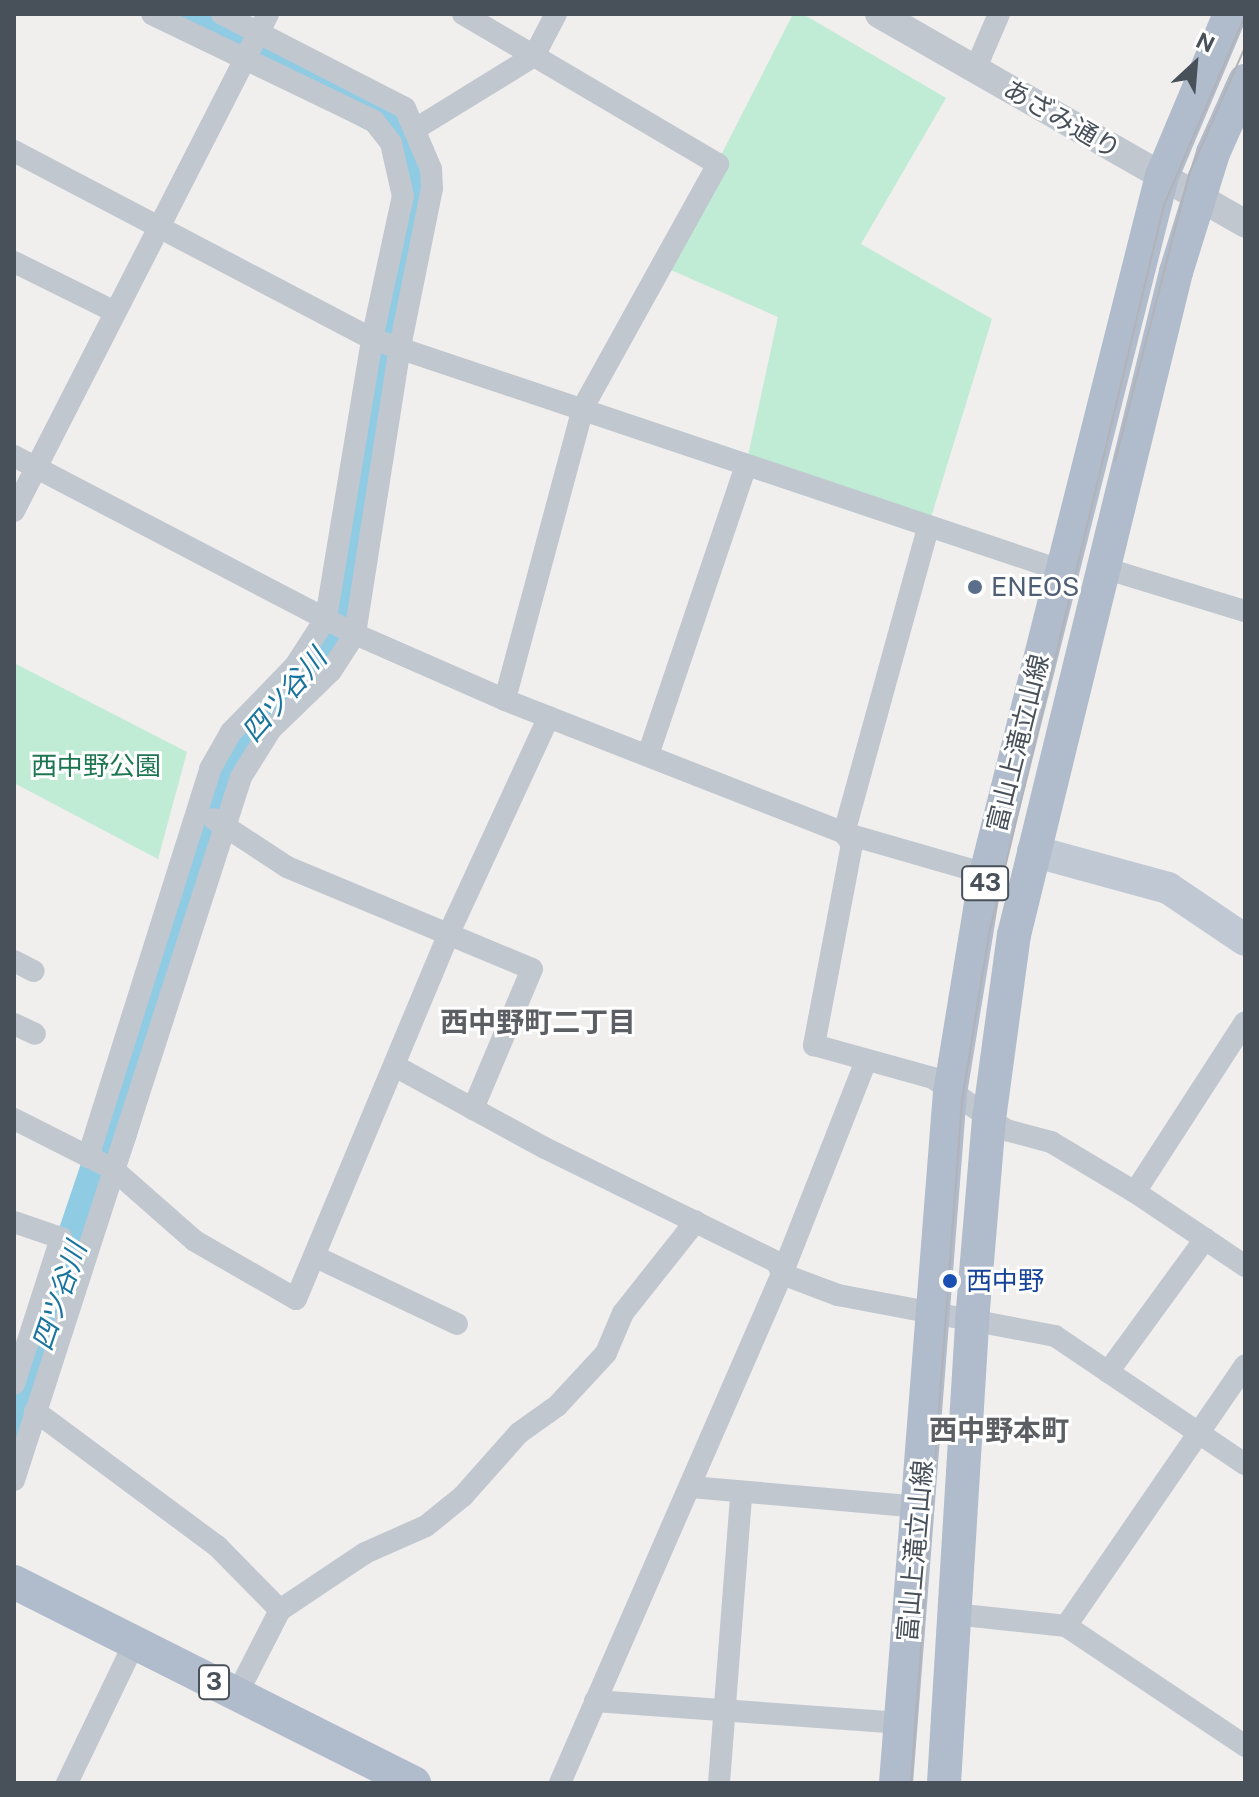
<!DOCTYPE html>
<meta charset="utf-8">
<style>
body{margin:0}
#map{position:relative;width:1259px;height:1797px;overflow:hidden;background:#f1eeee;font-family:"Public Sans","Noto Sans JP",sans-serif}
div>[style]{position:absolute}
[style*='--x']{left:calc(var(--x)*1px);top:calc(var(--y)*1px);width:calc(var(--w)*1px);rotate:calc(var(--a)*1deg)}
.green>*{inset:0;background:#c0ebd5}
.river>*{height:44px;margin:-22px;padding:0 22px;transform-origin:22px;border-radius:22px;background:#90cbe4}
.minor>*{height:22px;margin:-11px;padding:0 11px;transform-origin:11px;border-radius:11px;background:#c0c7cf}
.tertiary>*{height:28px;margin:-14px;padding:0 14px;transform-origin:14px;border-radius:14px;background:#c0c7cf}
.secondary>*{height:32px;margin:-16px;padding:0 16px;transform-origin:16px;border-radius:16px;background:#c0c8d3}
.primary>*{height:34px;margin:-17px;padding:0 17px;transform-origin:17px;border-radius:17px;background:#b0bbcb}
.tram>*{height:2px;margin:-1px;padding:0 1px;transform-origin:1px;border-radius:1px;background:#b1b3b8}
.dots>*{width:22px;height:22px;translate:-50% -50%;box-sizing:border-box;border:4px solid #fff;border-radius:50%}
span{translate:-50% -50%;white-space:nowrap;text-align:center;line-height:1.15;-webkit-text-stroke:6px #fff;paint-order:stroke}
.shield-label span{padding:2px 6px;background:#fff;border:2px solid;border-radius:6px;-webkit-text-stroke-width:0}
.shield-label{font-size:24px;color:#48505a;font-weight:700}
.street-label{font-size:26px;color:#48505a}
.service-label{font-size:26px;color:#4e5e75}
.left{translate:0 -50%;text-align:left}
.park-label{font-size:26px;color:#1e7552}
.transit-label{font-size:26px;color:#164399}
.water-label{font-size:28px;color:#18749d;font-style:italic}
.neighbourhood-label{font-size:28px;color:#5b5e62;font-weight:700}
.frame{position:absolute;inset:0;border:16px solid #48505a;pointer-events:none}
.north{position:absolute;left:1155px;top:24px;width:80px;height:80px;-webkit-text-stroke:6px #fff;paint-order:stroke;rotate:26deg;font-size:22px;font-weight:700;line-height:32px;text-align:center;color:#48505a}
.north::after{content:'';display:block;margin:auto;width:28px;height:36px;background:#48505a;clip-path:polygon(50% 0,100% 100%,50% 72%,0 100%)}
</style>
<div id="map">
<div class="green">
<div style="clip-path:polygon(793px 14px,803px 14px,946px 98px,861px 244px,992px 319px,928px 527px,746px 465px,778px 317px,664px 267px)"></div>
<div style="clip-path:polygon(14px 663px,187px 752px,158px 859px,14px 783px)"></div>
</div>
<div class="river">
<div style="--x:14;--y:1430;--w:315;--a:-71.3"></div>
<div style="--x:115;--y:1132;--w:369;--a:-73.3"></div>
<div style="--x:221;--y:779;--w:49;--a:-61.9"></div>
<div style="--x:244;--y:736;--w:88;--a:-43.2"></div>
<div style="--x:308;--y:676;--w:51;--a:-56.9"></div>
<div style="--x:336;--y:633;--w:284;--a:-80.5"></div>
<div style="--x:383;--y:353;--w:167;--a:-77.9"></div>
<div style="--x:418;--y:190;--w:63;--a:-105.6"></div>
<div style="--x:401;--y:129;--w:19;--a:-137"></div>
<div style="--x:387;--y:116;--w:223;--a:-152.7"></div>
</div>
<div class="minor">
<div style="--x:463;--y:14;--w:296;--a:30.5"></div>
<div style="--x:718;--y:164;--w:279;--a:119"></div>
<div style="--x:583;--y:408;--w:302;--a:105"></div>
<div style="--x:975;--y:70;--w:61;--a:-66.8"></div>
<div style="--x:417;--y:128;--w:137;--a:-31.6"></div>
<div style="--x:534;--y:56;--w:47;--a:-62.4"></div>
<div style="--x:14;--y:151;--w:404;--a:27.7"></div>
<div style="--x:372;--y:339;--w:726;--a:18.56"></div>
<div style="--x:14;--y:262;--w:110;--a:26.3"></div>
<div style="--x:14;--y:456;--w:385;--a:27.6"></div>
<div style="--x:355;--y:634;--w:164;--a:23.7"></div>
<div style="--x:505;--y:700;--w:364;--a:21.4"></div>
<div style="--x:844;--y:833;--w:148;--a:16.1"></div>
<div style="--x:14;--y:511;--w:558;--a:-62.93"></div>
<div style="--x:1104;--y:568;--w:147;--a:17"></div>
<div style="--x:648;--y:755;--w:306;--a:-71.3"></div>
<div style="--x:214;--y:819;--w:87;--a:33.3"></div>
<div style="--x:287;--y:867;--w:265;--a:22.6"></div>
<div style="--x:532;--y:969;--w:152;--a:112.9"></div>
<div style="--x:844;--y:833;--w:14;--a:54"></div>
<div style="--x:852;--y:844;--w:205;--a:100.7"></div>
<div style="--x:814;--y:1045;--w:123;--a:15.5"></div>
<div style="--x:933;--y:1078;--w:90;--a:35.5"></div>
<div style="--x:1006;--y:1130;--w:47;--a:14.9"></div>
<div style="--x:1051;--y:1142;--w:98;--a:30.8"></div>
<div style="--x:1135;--y:1192;--w:133;--a:33.9"></div>
<div style="--x:844;--y:833;--w:317;--a:-74.6"></div>
<div style="--x:14;--y:961;--w:22;--a:27"></div>
<div style="--x:14;--y:1024;--w:23;--a:25"></div>
<div style="--x:395;--y:1066;--w:171;--a:28.7"></div>
<div style="--x:545;--y:1148;--w:258;--a:26.2"></div>
<div style="--x:777;--y:1262;--w:13;--a:67"></div>
<div style="--x:782;--y:1274;--w:60;--a:20.6"></div>
<div style="--x:838;--y:1295;--w:221;--a:10.7"></div>
<div style="--x:1055;--y:1336;--w:229;--a:34"></div>
<div style="--x:14;--y:1119;--w:111;--a:26.8"></div>
<div style="--x:113;--y:1169;--w:109;--a:41.3"></div>
<div style="--x:195;--y:1241;--w:116;--a:29.9"></div>
<div style="--x:296;--y:1299;--w:397;--a:-67.3"></div>
<div style="--x:449;--y:933;--w:238;--a:-65.2"></div>
<div style="--x:88;--y:1157;--w:407;--a:-72.5"></div>
<div style="--x:210;--y:769;--w:43;--a:-60.4"></div>
<div style="--x:231;--y:732;--w:92;--a:-45.9"></div>
<div style="--x:295;--y:666;--w:57;--a:-57.1"></div>
<div style="--x:326;--y:618;--w:283;--a:-80.6"></div>
<div style="--x:372;--y:339;--w:146;--a:-77.8"></div>
<div style="--x:403;--y:196;--w:54;--a:-102.8"></div>
<div style="--x:391;--y:143;--w:28;--a:-128"></div>
<div style="--x:374;--y:121;--w:246;--a:-154.3"></div>
<div style="--x:1135;--y:1192;--w:202;--a:-57.1"></div>
<div style="--x:14;--y:1222;--w:50;--a:18.8"></div>
<div style="--x:61;--y:1238;--w:153;--a:107.8"></div>
<div style="--x:316;--y:1257;--w:156;--a:25.4"></div>
<div style="--x:1108;--y:1372;--w:165;--a:-53.9"></div>
<div style="--x:35;--y:1411;--w:228;--a:36.6"></div>
<div style="--x:218;--y:1547;--w:88;--a:45.5"></div>
<div style="--x:14;--y:1480;--w:739;--a:-72.1"></div>
<div style="--x:241;--y:777;--w:57;--a:-58"></div>
<div style="--x:271;--y:729;--w:83;--a:-44"></div>
<div style="--x:331;--y:671;--w:44;--a:-57"></div>
<div style="--x:355;--y:634;--w:291;--a:-81.1"></div>
<div style="--x:400;--y:347;--w:162;--a:-78.6"></div>
<div style="--x:432;--y:188;--w:19;--a:-93"></div>
<div style="--x:431;--y:169;--w:66;--a:-113.1"></div>
<div style="--x:405;--y:108;--w:206;--a:-152.8"></div>
<div style="--x:691;--y:1487;--w:230;--a:5"></div>
<div style="--x:954;--y:1614;--w:113;--a:6.1"></div>
<div style="--x:1066;--y:1626;--w:216;--a:33.8"></div>
<div style="--x:1066;--y:1626;--w:316;--a:-55.5"></div>
<div style="--x:237;--y:1694;--w:94;--a:-62.9"></div>
<div style="--x:280;--y:1610;--w:102;--a:-33.8"></div>
<div style="--x:365;--y:1553;--w:67;--a:-23.9"></div>
<div style="--x:426;--y:1526;--w:48;--a:-39"></div>
<div style="--x:463;--y:1496;--w:84;--a:-48.4"></div>
<div style="--x:519;--y:1433;--w:47;--a:-35.4"></div>
<div style="--x:557;--y:1406;--w:72;--a:-47.2"></div>
<div style="--x:606;--y:1353;--w:43;--a:-67"></div>
<div style="--x:623;--y:1313;--w:117;--a:-51.6"></div>
<div style="--x:595;--y:1701;--w:307;--a:4.1"></div>
<div style="--x:67;--y:1783;--w:157;--a:-64.3"></div>
<div style="--x:560;--y:1783;--w:555;--a:-66.44"></div>
<div style="--x:782;--y:1274;--w:229;--a:-68.5"></div>
<div style="--x:719;--y:1783;--w:289;--a:-85.6"></div>
</div>
<div class="tertiary">
<div style="--x:879;--y:14;--w:422;--a:29.8"></div>
</div>
<div class="secondary">
<div style="--x:1033;--y:851;--w:140;--a:15.3"></div>
<div style="--x:1168;--y:888;--w:93;--a:34"></div>
</div>
<div class="primary">
<div style="--x:14;--y:1582;--w:448;--a:26.7"></div>
<div style="--x:896;--y:1783;--w:692;--a:-85.53"></div>
<div style="--x:950;--y:1093;--w:222;--a:-80.7"></div>
<div style="--x:986;--y:874;--w:720;--a:-75.85"></div>
<div style="--x:1162;--y:176;--w:176;--a:-67.2"></div>
<div style="--x:944;--y:1783;--w:463;--a:-86.5"></div>
<div style="--x:972;--y:1321;--w:203;--a:-85.2"></div>
<div style="--x:989;--y:1119;--w:186;--a:-82.3"></div>
<div style="--x:1014;--y:935;--w:683;--a:-76.27"></div>
<div style="--x:1176;--y:272;--w:125;--a:-72.7"></div>
<div style="--x:1213;--y:153;--w:79;--a:-66"></div>
</div>
<div class="tram">
<div style="--x:1115;--y:461;--w:296;--a:-75.5"></div>
<div style="--x:1189;--y:174;--w:139;--a:-66.2"></div>
<div style="--x:911;--y:1783;--w:684;--a:-85.72"></div>
<div style="--x:962;--y:1101;--w:169;--a:-80.8"></div>
<div style="--x:989;--y:934;--w:750;--a:-76.5"></div>
<div style="--x:1164;--y:205;--w:206;--a:-66.8"></div>
</div>
<div class="dots">
<div style="left:975px;top:587px;background:#5c6f8a"></div>
<div style="left:950px;top:1281px;background:#1a4fb4"></div>
</div>
<div class="shield-label">
<span style="left:985px;top:883px">43</span>
<span style="left:214px;top:1682px">3</span>
</div>
<div class="street-label">
<span style="left:1062px;top:119px;rotate:30deg">あざみ通り</span>
<span style="left:1018px;top:743px;rotate:-76deg">富山上滝立山線</span>
<span style="left:915px;top:1551px;rotate:-85deg">富山上滝立山線</span>
</div>
<div class="service-label">
<span class="left" style="left:991px;top:587px">ENEOS</span>
</div>
<div class="park-label">
<span style="left:96px;top:766px">西中野公園</span>
</div>
<div class="transit-label">
<span class="left" style="left:966px;top:1281px">西中野</span>
</div>
<div class="water-label">
<span style="left:284px;top:695px;rotate:-49deg">四ツ谷川</span>
<span style="left:59px;top:1296px;rotate:-71deg">四ツ谷川</span>
</div>
<div class="neighbourhood-label">
<span style="left:538px;top:1022px">西中野町二丁目</span>
<span style="left:999px;top:1430px">西中野本町</span>
</div>
<div class="frame"></div>
<div class="north">N</div>
</div>
